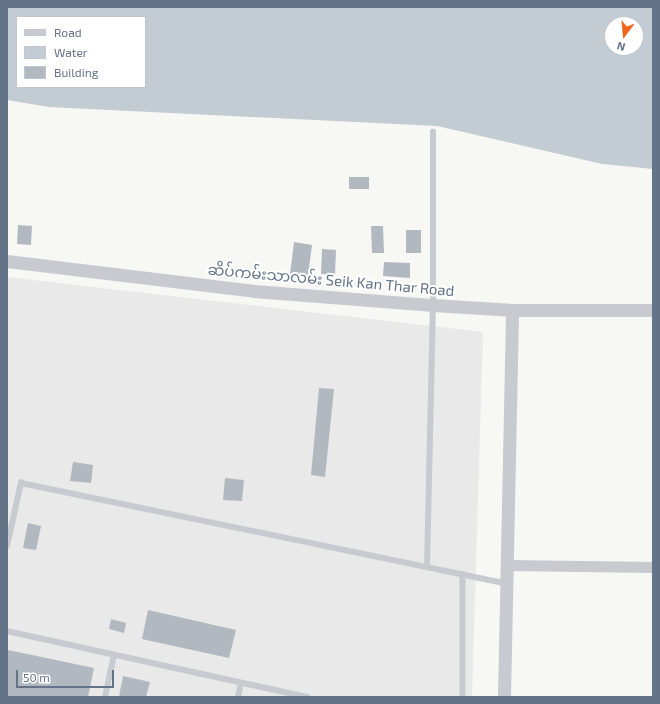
<!DOCTYPE html>
<meta charset="utf-8">
<style>
body{margin:0}
#map{position:relative;width:660px;height:704px;overflow:hidden;background:#f7f8f4;font-family:"Exo 2","Noto Sans Myanmar",sans-serif}
div>[style]{position:absolute}
[style*='--x']{left:calc(var(--x)*1px);top:calc(var(--y)*1px);width:calc(var(--w)*1px);rotate:calc(var(--a)*1deg)}
.built>*{inset:0;background:#e8e9e8}
.water>*{inset:0;background:#c3ccd2}
.building>*{inset:0;background:#b1b8bf}
.service>*{height:5.5px;margin:-2.75px;padding:0 2.75px;transform-origin:2.75px;border-radius:2.75px;background:#c7cace}
.minor>*{height:11px;margin:-5.5px;padding:0 5.5px;transform-origin:5.5px;border-radius:5.5px;background:#c7cace}
.tertiary>*{height:13px;margin:-6.5px;padding:0 6.5px;transform-origin:6.5px;border-radius:6.5px;background:#c7cace}
span{translate:-50% -50%;white-space:nowrap;text-align:center;line-height:1.15;-webkit-text-stroke:4px #fff;paint-order:stroke}
.street-label{font-size:15px;color:#647488}
.frame{position:absolute;inset:0;border:8px solid #647488;pointer-events:none}
.legend{position:absolute;left:16px;top:16px;width:130px;height:72px;box-sizing:border-box;background:#fff;border:1px solid #c1c7cf;margin:0;padding:5px 7px;list-style:none;font-size:12px;color:#647488}
.legend li{display:flex;align-items:center;gap:8px;height:20px}
.legend b{width:20px;border:1px solid #c1c7cf}
.north{position:absolute;left:604px;top:16px;width:40px;height:40px;box-sizing:border-box;background:#fff;border:1px solid #c1c7cf;border-radius:50%;rotate:196deg;font-size:11px;font-weight:700;line-height:16px;text-align:center;color:#647488}
.north::after{content:'';display:block;margin:auto;width:14px;height:18px;background:#f2641a;clip-path:polygon(50% 0,100% 100%,50% 72%,0 100%)}
.scale{position:absolute;left:16px;top:670px;width:98px;height:18px;box-sizing:border-box;border:2px solid #647488;border-top:0;padding-left:5px;font-size:12px;line-height:14px;white-space:nowrap;color:#647488;-webkit-text-stroke:3px #fff;paint-order:stroke}
</style>
<div id="map">
<div class="built">
<div style="clip-path:polygon(7px 277px,483px 332px,472px 697px,7px 697px)"></div>
</div>
<div class="water">
<div style="clip-path:polygon(evenodd,7px 7px,653px 7px,653px 169px,602px 164px,437px 126px,49px 107px,7px 100px,7px 7px,17px 17px,145px 17px,145px 87px,17px 87px,17px 17px,7px 7px,612px 24px,636px 24px,636px 48px,612px 48px,612px 24px)"></div>
</div>
<div class="building">
<div style="clip-path:polygon(349px 177px,369px 177px,369px 189px,349px 189px)"></div>
<div style="clip-path:polygon(18px 225px,32px 226px,31px 245px,17px 244px)"></div>
<div style="clip-path:polygon(371px 226px,383px 226px,384px 253px,372px 253px)"></div>
<div style="clip-path:polygon(406px 230px,421px 230px,421px 253px,406px 253px)"></div>
<div style="clip-path:polygon(294px 242px,312px 245px,308px 276px,290px 274px)"></div>
<div style="clip-path:polygon(322px 249px,336px 250px,335px 275px,321px 274px)"></div>
<div style="clip-path:polygon(384px 262px,410px 263px,410px 278px,383px 276px)"></div>
<div style="clip-path:polygon(319px 388px,334px 389px,325px 477px,311px 475px)"></div>
<div style="clip-path:polygon(73px 462px,93px 465px,91px 483px,70px 481px)"></div>
<div style="clip-path:polygon(225px 478px,244px 480px,242px 501px,223px 500px)"></div>
<div style="clip-path:polygon(28px 523px,41px 526px,36px 550px,23px 548px)"></div>
<div style="clip-path:polygon(148px 610px,236px 630px,229px 658px,142px 639px)"></div>
<div style="clip-path:polygon(111px 619px,126px 623px,124px 633px,109px 629px)"></div>
<div style="clip-path:polygon(8px 650px,94px 668px,88px 697px,7px 697px)"></div>
<div style="clip-path:polygon(123px 676px,150px 682px,146px 697px,119px 697px)"></div>
</div>
<div class="service">
<div style="--x:7;--y:546;--w:65;--a:-77.5"></div>
<div style="--x:21;--y:483;--w:495;--a:11.7"></div>
<div style="--x:427;--y:567;--w:262;--a:-88.7"></div>
<div style="--x:433;--y:305;--w:173;--a:-90"></div>
<div style="--x:463;--y:574;--w:123;--a:90"></div>
<div style="--x:7;--y:631;--w:308;--a:12.4"></div>
<div style="--x:105;--y:697;--w:43;--a:-77.9"></div>
<div style="--x:238;--y:697;--w:14;--a:-78"></div>
</div>
<div class="minor">
<div style="--x:507;--y:565;--w:146;--a:0.8"></div>
</div>
<div class="tertiary">
<div style="--x:7;--y:261;--w:249;--a:6.9"></div>
<div style="--x:254;--y:291;--w:180;--a:4.5"></div>
<div style="--x:433;--y:305;--w:79;--a:3.6"></div>
<div style="--x:512;--y:310;--w:141;--a:0"></div>
<div style="--x:504;--y:697;--w:387;--a:-88.8"></div>
</div>
<div class="street-label">
<span style="left:331px;top:280px;rotate:5deg">ဆိပ်ကမ်းသာလမ်း Seik Kan Thar Road</span>
</div>
<div class="frame"></div>
<ul class="legend">
<li><b style="height:5px;background:#c7cace"></b>Road</li>
<li><b style="height:11px;background:#c3ccd2"></b>Water</li>
<li><b style="height:11px;background:#b1b8bf"></b>Building</li>
</ul>
<div class="north">N</div>
<div class="scale">50 m</div>
</div>
